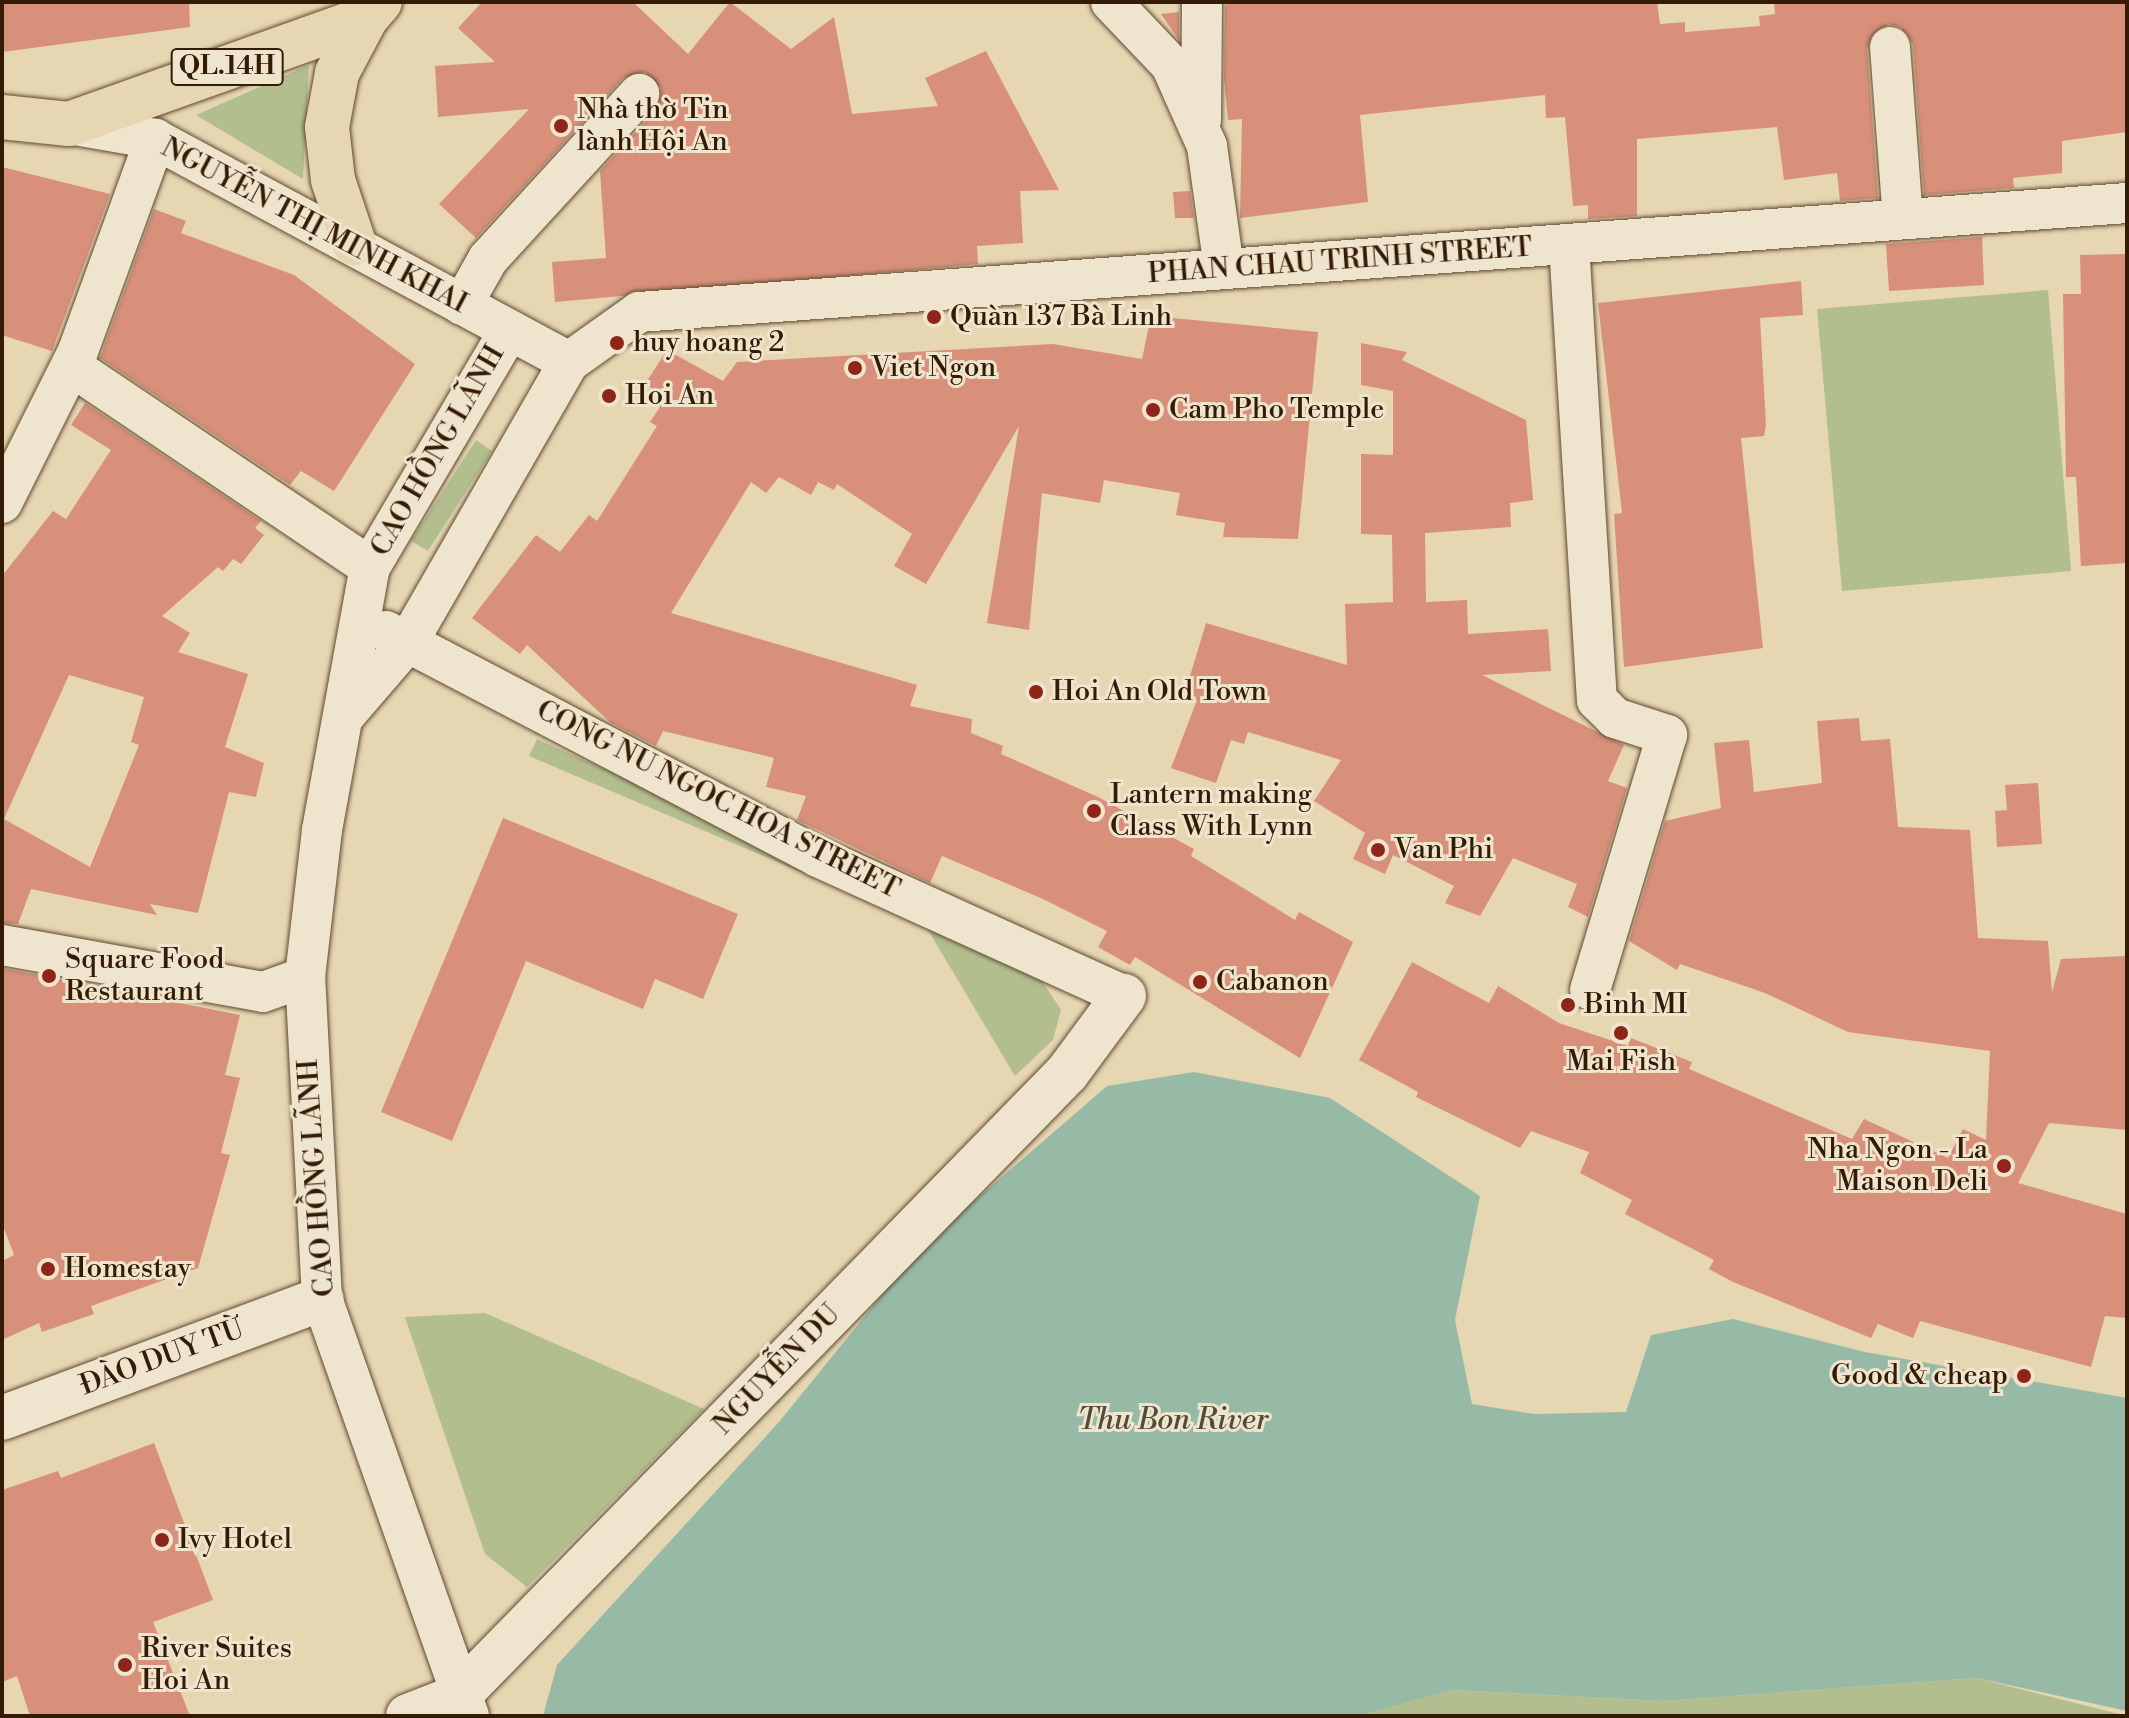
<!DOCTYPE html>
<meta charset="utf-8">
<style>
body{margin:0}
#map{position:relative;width:2129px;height:1718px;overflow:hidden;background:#e6d6b2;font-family:"Libre Bodoni",serif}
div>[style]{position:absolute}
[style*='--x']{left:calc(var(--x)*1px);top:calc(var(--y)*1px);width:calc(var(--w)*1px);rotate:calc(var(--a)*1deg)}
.green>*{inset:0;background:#b2be8e}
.water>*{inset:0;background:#97baa7}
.building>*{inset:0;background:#d8907a}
.roads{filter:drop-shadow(0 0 2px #604a30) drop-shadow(0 0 2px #604a30)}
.street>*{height:40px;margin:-20px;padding:0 20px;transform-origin:20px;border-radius:20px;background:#efe4cd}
.secondary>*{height:44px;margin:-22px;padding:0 22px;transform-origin:22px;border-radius:22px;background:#efe4cd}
.primary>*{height:44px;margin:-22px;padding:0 22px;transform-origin:22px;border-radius:22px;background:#e6d6b2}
.dots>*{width:22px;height:22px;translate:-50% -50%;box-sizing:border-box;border:4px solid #efe4cd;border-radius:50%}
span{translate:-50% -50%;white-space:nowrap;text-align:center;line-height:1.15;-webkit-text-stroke:6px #efe4cd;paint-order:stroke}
.shield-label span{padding:2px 6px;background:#efe4cd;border:2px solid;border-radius:6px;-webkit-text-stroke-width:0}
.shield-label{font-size:26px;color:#341b05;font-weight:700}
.poi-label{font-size:28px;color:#341b05}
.left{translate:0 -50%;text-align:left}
.right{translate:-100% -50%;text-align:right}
.street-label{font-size:28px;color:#341b05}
.water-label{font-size:30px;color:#524b36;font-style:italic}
.frame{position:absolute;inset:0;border:4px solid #341b05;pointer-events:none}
</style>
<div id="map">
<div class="green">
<div style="clip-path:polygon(309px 65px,303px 179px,196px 115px)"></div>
<div style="clip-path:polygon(2048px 290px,2071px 571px,1842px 591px,1817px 309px)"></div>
<div style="clip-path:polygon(476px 440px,492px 451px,428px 551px,411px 541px)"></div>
<div style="clip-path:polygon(537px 739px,1027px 958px,1061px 1010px,1053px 1040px,1015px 1076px,925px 925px,529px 756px)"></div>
<div style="clip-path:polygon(485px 1313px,704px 1409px,527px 1587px,485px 1554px,405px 1317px)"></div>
<div style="clip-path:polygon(1977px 1678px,2127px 1716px,1359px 1716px,1453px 1690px,1663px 1701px)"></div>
</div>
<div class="water">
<div style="clip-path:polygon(1194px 1072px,1330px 1098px,1480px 1196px,1455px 1320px,1472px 1404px,1534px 1414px,1626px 1412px,1651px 1335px,1733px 1319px,1865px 1352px,2127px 1398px,2127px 1711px,1977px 1678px,1663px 1701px,1453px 1690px,1359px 1716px,543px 1716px,557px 1665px,779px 1422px,920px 1248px,1107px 1086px)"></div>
</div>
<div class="building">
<div style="clip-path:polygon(2px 2px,189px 2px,190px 27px,2px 52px)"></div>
<div style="clip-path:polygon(482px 2px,633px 2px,688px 54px,730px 2px,791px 49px,834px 17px,852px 114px,938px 106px,925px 78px,986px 51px,1059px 190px,1020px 191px,1023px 243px,977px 246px,978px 264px,555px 302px,552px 262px,606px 258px,600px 171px,656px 110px,661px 88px,645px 72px,623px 78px,476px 238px,439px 204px,529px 109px,438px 117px,435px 66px,495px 62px,458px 28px)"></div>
<div style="clip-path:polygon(1233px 2px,1657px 2px,1660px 24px,1685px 22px,1685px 32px,1760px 26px,1759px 16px,1775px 14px,1774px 2px,2127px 2px,2127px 132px,2062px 141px,2062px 173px,2013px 178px,2014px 188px,1924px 195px,1913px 44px,1901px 27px,1888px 24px,1867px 48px,1878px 198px,1840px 201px,1837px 173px,1784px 180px,1777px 127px,1637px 139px,1637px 216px,1588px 219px,1588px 205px,1573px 206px,1565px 117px,1546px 118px,1545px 95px,1360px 115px,1368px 202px,1240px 218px,1242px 119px,1228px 120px,1224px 78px,1225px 5px)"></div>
<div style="clip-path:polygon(1179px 12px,1179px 40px,1161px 14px)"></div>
<div style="clip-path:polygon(2px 167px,110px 194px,52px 351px,2px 335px)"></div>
<div style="clip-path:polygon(1190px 191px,1194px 218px,1175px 218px,1173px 192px)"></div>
<div style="clip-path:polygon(154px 209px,186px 221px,181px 233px,294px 275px,415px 364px,334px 491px,301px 471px,290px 485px,100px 358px)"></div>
<div style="clip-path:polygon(1982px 237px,1984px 285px,1889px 291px,1886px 244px)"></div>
<div style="clip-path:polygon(2127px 254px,2127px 563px,2081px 566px,2076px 477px,2066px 477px,2063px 294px,2081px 294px,2080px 255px)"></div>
<div style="clip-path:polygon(1801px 281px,1803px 315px,1760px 318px,1766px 425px,1764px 436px,1741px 438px,1763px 648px,1624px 667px,1614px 514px,1622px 513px,1598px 303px)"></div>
<div style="clip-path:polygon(1151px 316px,1318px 332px,1298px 539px,1223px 537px,1225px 523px,1176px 515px,1180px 493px,1104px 480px,1100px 503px,1042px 493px,1029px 630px,987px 623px,1019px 426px,926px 584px,894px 566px,912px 534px,837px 484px,834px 490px,818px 482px,811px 495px,779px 477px,766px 493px,751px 482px,671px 613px,917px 685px,910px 706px,972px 719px,971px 733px,1003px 746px,1001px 754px,1098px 797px,1194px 849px,1191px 856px,1295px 920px,1299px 912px,1353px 942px,1300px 1058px,1135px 957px,1130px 965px,1098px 947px,1107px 931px,1043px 899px,942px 856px,930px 883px,797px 820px,806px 796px,766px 787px,774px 758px,663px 731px,656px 746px,611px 723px,527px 645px,520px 654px,472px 618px,536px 535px,560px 552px,589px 515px,597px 521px,657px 426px,650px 422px,660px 407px,648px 402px,656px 391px,645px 384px,667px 350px,723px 381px,737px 362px,1053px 344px,1142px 359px)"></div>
<div style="clip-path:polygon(1361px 343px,1407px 352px,1402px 360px,1526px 420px,1533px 500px,1510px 503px,1511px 527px,1425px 533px,1426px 602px,1467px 600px,1468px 634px,1548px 629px,1551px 671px,1482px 675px,1624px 745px,1608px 781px,1627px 788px,1588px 917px,1568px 907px,1577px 884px,1513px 858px,1480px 916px,1445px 903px,1454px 886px,1393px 855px,1385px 874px,1353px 859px,1365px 833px,1314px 801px,1341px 760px,1248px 732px,1244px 744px,1231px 740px,1216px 783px,1171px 768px,1197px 700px,1184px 696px,1206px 623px,1347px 665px,1345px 604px,1393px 602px,1392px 535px,1361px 534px,1361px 454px,1393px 455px,1393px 391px,1361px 385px)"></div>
<div style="clip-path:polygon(evenodd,85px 403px,261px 521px,255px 528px,264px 535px,241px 564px,233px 559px,223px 571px,218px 567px,162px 616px,190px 633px,178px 652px,248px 674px,225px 747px,264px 763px,256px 797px,229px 792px,198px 913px,150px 904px,157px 915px,31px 889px,18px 924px,2px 923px,2px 576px,53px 511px,66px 519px,111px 450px,71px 425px,85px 403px,69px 675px,144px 697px,131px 742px,139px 745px,90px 867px,4px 819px,69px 675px)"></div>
<div style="clip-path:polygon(1859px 718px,1861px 741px,1890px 739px,1898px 827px,1970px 830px,1978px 938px,2048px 941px,2052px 992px,2061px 959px,2127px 956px,2127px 1130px,2049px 1123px,2018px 1183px,2127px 1214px,2127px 1318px,2105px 1316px,2091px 1367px,1920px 1321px,1913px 1338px,1878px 1324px,1871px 1338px,1733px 1282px,1709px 1269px,1714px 1260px,1625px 1214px,1632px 1200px,1580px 1173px,1589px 1152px,1531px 1131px,1520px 1148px,1416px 1097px,1418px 1092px,1359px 1060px,1412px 962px,1489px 1003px,1498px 986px,1559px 1023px,1628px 1046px,1631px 1038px,1692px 1062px,1689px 1069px,1852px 1139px,1864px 1119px,1948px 1158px,1963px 1129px,1986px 1140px,1990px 1051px,1848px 1032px,1765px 993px,1680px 964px,1677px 970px,1629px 941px,1665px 821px,1721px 808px,1714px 743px,1749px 740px,1754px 792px,1822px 783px,1817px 721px)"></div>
<div style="clip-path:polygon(2038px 783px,2042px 844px,1997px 847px,1995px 811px,2007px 810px,2005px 785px)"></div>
<div style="clip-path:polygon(503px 818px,738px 914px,703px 999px,655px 979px,643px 1009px,526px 961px,452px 1141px,381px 1112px)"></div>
<div style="clip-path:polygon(2px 968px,240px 1015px,225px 1075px,240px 1078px,221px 1153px,230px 1155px,198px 1268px,91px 1306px,94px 1314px,42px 1332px,39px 1323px,2px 1340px,2px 1261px,14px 1255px,2px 1223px)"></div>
<div style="clip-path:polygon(154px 1443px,213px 1600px,153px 1622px,190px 1716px,30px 1716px,17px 1676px,2px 1682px,2px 1490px,58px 1471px,61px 1478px)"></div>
</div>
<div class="roads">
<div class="street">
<div style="--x:1111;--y:2;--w:87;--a:46.4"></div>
<div style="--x:1171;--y:65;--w:89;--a:66"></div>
<div style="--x:1207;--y:146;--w:124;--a:82.1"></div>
<div style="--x:1890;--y:47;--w:172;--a:85.7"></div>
<div style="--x:1201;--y:120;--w:118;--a:-89.5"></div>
<div style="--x:69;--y:124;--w:87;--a:9.9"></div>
<div style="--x:155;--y:139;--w:470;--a:28.3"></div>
<div style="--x:1569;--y:244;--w:457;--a:86.5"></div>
<div style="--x:1597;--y:700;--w:25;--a:45"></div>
<div style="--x:1615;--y:718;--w:55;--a:18.1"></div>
<div style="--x:1667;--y:735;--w:266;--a:106.8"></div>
<div style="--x:462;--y:305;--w:53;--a:-60.5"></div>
<div style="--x:488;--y:259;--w:224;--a:-47.5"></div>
<div style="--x:71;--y:366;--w:360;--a:33.9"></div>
<div style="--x:2;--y:503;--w:170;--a:-63.4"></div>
<div style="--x:78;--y:351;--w:226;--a:-70"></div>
<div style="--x:386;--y:631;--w:488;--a:27.6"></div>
<div style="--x:818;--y:857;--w:336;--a:24.4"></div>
<div style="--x:346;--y:714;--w:95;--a:-49.3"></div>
<div style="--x:408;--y:642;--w:323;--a:-60.1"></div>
<div style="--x:569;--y:362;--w:86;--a:-35.5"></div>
<div style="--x:639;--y:312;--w:1492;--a:-4.19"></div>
<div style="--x:2;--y:945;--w:265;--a:10.2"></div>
<div style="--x:263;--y:992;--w:45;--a:-19.7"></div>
<div style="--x:469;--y:1716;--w:442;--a:-109.4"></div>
<div style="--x:322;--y:1299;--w:322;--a:-93"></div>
<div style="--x:305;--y:977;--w:148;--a:-83.4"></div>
<div style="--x:322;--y:830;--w:267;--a:-79.7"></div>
<div style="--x:370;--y:567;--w:274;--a:-59.5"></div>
</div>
<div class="secondary">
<div style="--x:2;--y:1418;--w:341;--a:-20.4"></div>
<div style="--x:408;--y:1716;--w:53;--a:-21.2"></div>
<div style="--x:457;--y:1697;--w:873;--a:-45.65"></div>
<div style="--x:1067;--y:1073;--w:96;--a:-53.5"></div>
</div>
<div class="primary">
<div style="--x:2;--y:117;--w:67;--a:6"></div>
<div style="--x:69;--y:124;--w:315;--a:-19.6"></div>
<div style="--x:366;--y:18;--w:21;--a:-49"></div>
<div style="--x:354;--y:243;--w:66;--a:-108.4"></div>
<div style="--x:333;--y:180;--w:53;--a:-96.5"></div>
<div style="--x:327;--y:127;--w:55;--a:-79.5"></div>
<div style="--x:337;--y:73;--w:62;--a:-62.2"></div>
</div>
</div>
<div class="dots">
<div style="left:561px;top:126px;background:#8f2418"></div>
<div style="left:934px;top:317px;background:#8f2418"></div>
<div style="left:617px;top:343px;background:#8f2418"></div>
<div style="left:855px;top:368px;background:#8f2418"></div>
<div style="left:609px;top:396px;background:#8f2418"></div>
<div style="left:1153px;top:410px;background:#8f2418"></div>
<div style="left:1036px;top:692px;background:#8f2418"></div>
<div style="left:1094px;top:811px;background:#8f2418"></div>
<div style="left:1378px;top:850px;background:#8f2418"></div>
<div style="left:49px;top:976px;background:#8f2418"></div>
<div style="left:1200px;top:982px;background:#8f2418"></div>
<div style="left:1568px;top:1005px;background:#8f2418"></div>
<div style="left:1621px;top:1033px;background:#8f2418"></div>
<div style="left:2004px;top:1166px;background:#8f2418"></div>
<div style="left:48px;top:1269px;background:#8f2418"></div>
<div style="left:2024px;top:1376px;background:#8f2418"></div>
<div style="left:162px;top:1540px;background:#8f2418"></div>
<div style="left:125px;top:1665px;background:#8f2418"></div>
</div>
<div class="shield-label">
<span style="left:227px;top:67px">QL.14H</span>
</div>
<div class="poi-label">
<span class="left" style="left:577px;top:126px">Nhà thờ Tin<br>lành Hội An</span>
<span class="left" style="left:950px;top:317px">Quàn 137 Bà Linh</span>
<span class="left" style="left:633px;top:343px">huy hoang 2</span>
<span class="left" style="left:871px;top:368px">Viet Ngon</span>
<span class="left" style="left:625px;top:396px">Hoi An</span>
<span class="left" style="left:1169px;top:410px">Cam Pho Temple</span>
<span class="left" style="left:1052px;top:692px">Hoi An Old Town</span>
<span class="left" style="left:1110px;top:811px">Lantern making<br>Class With Lynn</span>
<span class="left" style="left:1394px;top:850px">Van Phi</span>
<span class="left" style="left:65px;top:976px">Square Food<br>Restaurant</span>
<span class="left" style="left:1216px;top:982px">Cabanon</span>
<span class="left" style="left:1584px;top:1005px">Binh MI</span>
<span style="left:1621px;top:1062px">Mai Fish</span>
<span class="right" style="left:1988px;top:1166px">Nha Ngon - La<br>Maison Deli</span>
<span class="left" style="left:64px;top:1269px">Homestay</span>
<span class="right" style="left:2008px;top:1376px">Good &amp; cheap</span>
<span class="left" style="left:178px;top:1540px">Ivy Hotel</span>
<span class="left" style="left:141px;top:1665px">River Suites<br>Hoi An</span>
</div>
<div class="street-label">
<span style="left:314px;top:226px;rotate:28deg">NGUYỄN THỊ MINH KHAI</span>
<span style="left:1340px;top:261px;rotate:-4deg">PHAN CHAU TRINH STREET</span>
<span style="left:438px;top:451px;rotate:-60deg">CAO HỒNG LÃNH</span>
<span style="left:718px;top:800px;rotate:27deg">CONG NU NGOC HOA STREET</span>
<span style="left:317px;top:1178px;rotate:-94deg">CAO HỒNG LÃNH</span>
<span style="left:162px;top:1358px;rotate:-20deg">ĐÀO DUY TỪ</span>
<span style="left:777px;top:1370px;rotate:-46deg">NGUYỄN DU</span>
</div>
<div class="water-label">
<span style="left:1173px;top:1420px">Thu Bon River</span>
</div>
<div class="frame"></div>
</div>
